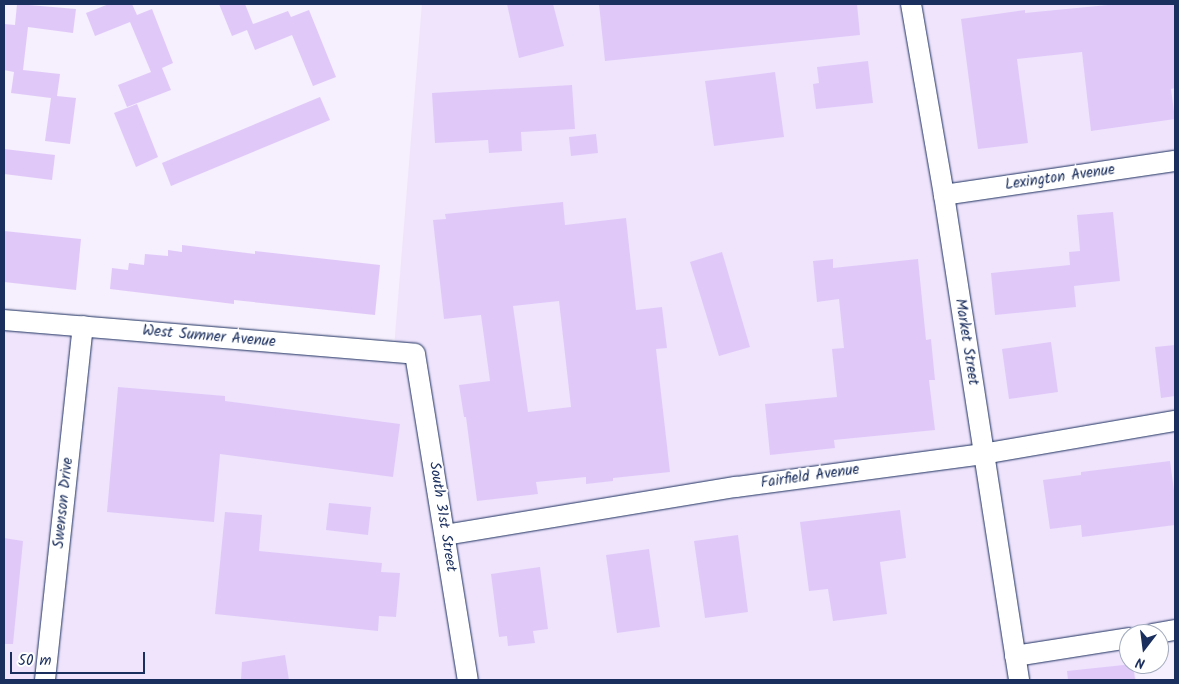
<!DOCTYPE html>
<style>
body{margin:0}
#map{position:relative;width:1179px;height:684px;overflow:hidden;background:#f6effd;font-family:Kalam,sans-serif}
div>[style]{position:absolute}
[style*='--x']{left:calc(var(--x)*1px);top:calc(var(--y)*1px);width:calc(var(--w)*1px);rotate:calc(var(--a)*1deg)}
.built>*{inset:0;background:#efe4fc}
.building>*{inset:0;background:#e0c9f9}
.roads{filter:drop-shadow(0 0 1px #1b2f5e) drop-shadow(0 0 1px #1b2f5e)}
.street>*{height:20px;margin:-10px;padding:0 10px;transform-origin:10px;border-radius:10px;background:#fff}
span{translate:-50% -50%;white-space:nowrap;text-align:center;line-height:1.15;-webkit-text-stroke:4px #fff;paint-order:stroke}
.street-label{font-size:15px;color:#1b2f5e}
.frame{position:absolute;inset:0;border:5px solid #1b2f5e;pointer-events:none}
.north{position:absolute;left:1119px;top:624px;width:50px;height:50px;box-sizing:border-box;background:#fff;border:1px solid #a4acbf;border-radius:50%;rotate:195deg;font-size:14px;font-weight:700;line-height:20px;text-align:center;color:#1b2f5e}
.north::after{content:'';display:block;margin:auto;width:18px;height:22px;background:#1b2f5e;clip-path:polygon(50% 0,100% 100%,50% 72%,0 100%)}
.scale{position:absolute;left:10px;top:652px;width:135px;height:22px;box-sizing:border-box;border:2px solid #1b2f5e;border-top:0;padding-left:6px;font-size:15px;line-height:18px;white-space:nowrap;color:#1b2f5e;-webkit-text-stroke:4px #fff;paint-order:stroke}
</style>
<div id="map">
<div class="built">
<div style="clip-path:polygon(422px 4px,1175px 4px,1175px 629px,1147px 634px,1129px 634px,1129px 664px,1134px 664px,1136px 680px,4px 680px,4px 329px,393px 361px)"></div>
</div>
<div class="building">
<div style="clip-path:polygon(17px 4px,76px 9px,73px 33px,28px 27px,23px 70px,60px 74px,57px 96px,76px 98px,70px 144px,45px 141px,51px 98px,11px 93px,14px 72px,4px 70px,4px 24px,15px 25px)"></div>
<div style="clip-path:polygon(109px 4px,132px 4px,137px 15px,152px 9px,173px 63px,162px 68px,171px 90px,127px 107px,118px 85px,151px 72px,130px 22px,95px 36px,86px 13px)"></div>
<div style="clip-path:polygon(219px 4px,245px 4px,253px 24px,288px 11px,291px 17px,309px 10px,336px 77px,313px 86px,292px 35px,255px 50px,247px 30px,232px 36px)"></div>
<div style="clip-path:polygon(507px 4px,553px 4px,564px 46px,519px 58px)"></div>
<div style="clip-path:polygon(599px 4px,857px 4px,860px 35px,605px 61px)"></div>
<div style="clip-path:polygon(1118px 4px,1175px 4px,1175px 88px,1171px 89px,1175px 119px,1091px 131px,1082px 52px,1017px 59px,1028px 143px,978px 149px,961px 19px,1025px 10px,1025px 13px)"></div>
<div style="clip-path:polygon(868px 61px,873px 103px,816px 109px,813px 84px,819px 83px,817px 67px)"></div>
<div style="clip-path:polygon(775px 72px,784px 137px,714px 146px,705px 81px)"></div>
<div style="clip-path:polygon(572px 85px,575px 129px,521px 132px,522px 151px,489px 153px,488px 140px,435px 143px,432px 93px)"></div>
<div style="clip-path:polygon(320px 97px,330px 120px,171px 186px,162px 163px)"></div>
<div style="clip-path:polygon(137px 104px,158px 157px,136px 167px,114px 113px)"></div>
<div style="clip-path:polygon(596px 134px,598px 153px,571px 156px,569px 137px)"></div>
<div style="clip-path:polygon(4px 149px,55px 155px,52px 180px,4px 174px)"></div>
<div style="clip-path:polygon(evenodd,563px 202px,565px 225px,626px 218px,636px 310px,662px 307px,667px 348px,656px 349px,670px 472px,613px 478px,613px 481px,586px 484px,586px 477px,536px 482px,538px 494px,477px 501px,466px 417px,464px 417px,459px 385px,490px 381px,481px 315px,444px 319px,433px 220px,446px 219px,445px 214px,563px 202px,559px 301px,571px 407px,528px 412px,513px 306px,559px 301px)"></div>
<div style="clip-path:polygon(1113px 212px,1120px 281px,1074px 286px,1076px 307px,995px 315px,991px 273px,1070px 265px,1069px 252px,1080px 251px,1077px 215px)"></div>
<div style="clip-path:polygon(4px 231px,81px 239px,76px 290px,4px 282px)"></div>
<div style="clip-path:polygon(182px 245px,255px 254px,255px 251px,380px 265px,375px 315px,234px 300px,234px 304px,110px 289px,112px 268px,128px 270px,129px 263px,144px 265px,145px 254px,168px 256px,168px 250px,182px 252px)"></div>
<div style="clip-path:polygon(722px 252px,750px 347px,719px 356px,690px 262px)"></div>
<div style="clip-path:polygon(833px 259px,833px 268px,918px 259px,926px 340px,931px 339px,935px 380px,929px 380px,935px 430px,834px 440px,835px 448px,770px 455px,765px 404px,837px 397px,832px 349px,844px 348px,839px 299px,817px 302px,813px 261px)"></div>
<div style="clip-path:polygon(1051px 342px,1058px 392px,1009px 399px,1002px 349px)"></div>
<div style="clip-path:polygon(1175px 345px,1175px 396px,1161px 398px,1155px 347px)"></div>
<div style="clip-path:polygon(118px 387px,225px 396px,225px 401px,400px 424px,393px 477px,220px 454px,214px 522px,107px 512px)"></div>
<div style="clip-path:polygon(1170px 461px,1175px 498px,1175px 525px,1082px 537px,1081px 525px,1050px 529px,1043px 480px,1081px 475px,1081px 472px)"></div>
<div style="clip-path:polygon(329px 503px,371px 507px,368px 535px,326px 530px)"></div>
<div style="clip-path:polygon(900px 510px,906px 558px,880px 562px,887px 614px,833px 621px,828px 589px,809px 591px,800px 522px)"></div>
<div style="clip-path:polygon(225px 512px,262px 515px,259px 551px,382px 563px,381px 572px,400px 573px,396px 617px,379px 616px,378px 631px,215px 614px)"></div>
<div style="clip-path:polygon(738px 535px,748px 612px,705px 618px,694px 541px)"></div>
<div style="clip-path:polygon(4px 538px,23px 541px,13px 644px,4px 644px)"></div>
<div style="clip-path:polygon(649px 549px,660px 627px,617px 633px,606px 555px)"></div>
<div style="clip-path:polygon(540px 567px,548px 629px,533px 631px,535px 643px,508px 646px,507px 636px,499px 637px,491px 574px)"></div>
<div style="clip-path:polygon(285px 655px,289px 680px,241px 680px,242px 662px)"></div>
<div style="clip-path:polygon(1133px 664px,1135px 680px,1068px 680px,1067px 671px)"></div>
</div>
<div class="roads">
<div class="street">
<div style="--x:911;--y:4;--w:194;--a:80.2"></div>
<div style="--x:944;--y:195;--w:491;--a:81.2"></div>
<div style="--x:944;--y:195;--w:233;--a:-8.4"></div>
<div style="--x:4;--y:320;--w:412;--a:4.7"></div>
<div style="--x:415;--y:354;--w:330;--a:80.8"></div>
<div style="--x:445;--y:535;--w:295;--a:-9.4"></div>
<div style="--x:736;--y:487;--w:249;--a:-7.6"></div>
<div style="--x:983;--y:454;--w:195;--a:-9.8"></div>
<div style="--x:1152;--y:634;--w:23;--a:-10"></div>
<div style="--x:1015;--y:656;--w:115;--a:-9"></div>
<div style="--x:45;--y:680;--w:356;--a:-83.9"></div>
</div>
</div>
<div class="street-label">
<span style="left:1060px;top:178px;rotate:-8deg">Lexington Avenue</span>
<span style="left:209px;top:337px;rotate:5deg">West Sumner Avenue</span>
<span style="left:966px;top:342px;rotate:81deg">Market Street</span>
<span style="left:810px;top:477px;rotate:-8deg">Fairfield Avenue</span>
<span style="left:64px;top:503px;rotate:-84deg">Swenson Drive</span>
<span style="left:442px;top:517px;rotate:81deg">South 31st Street</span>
</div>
<div class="frame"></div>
<div class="north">N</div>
<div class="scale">50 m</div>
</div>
